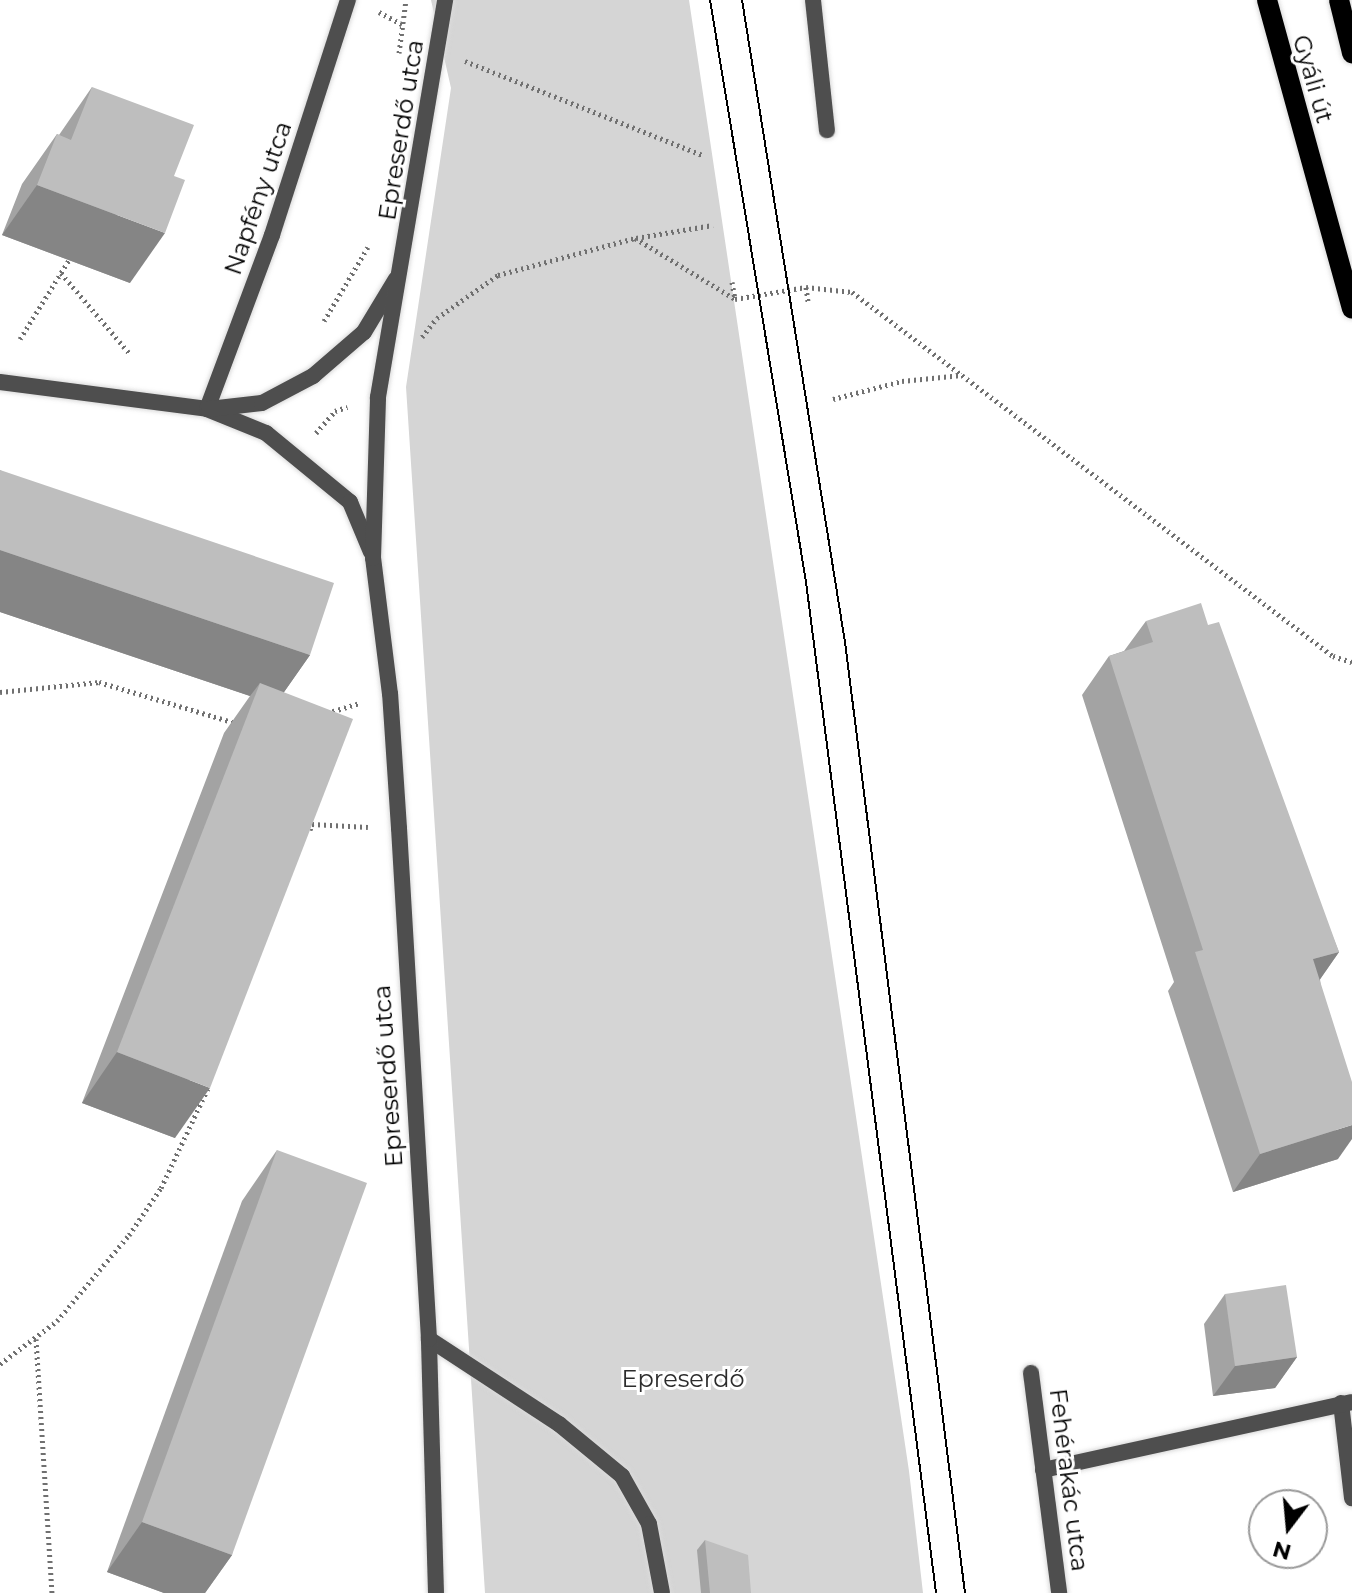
<!DOCTYPE html>
<meta charset="utf-8">
<style>
body{margin:0}
#map{position:relative;width:1352px;height:1593px;overflow:hidden;background:#fff;font-family:Montserrat,sans-serif}
div>[style]{position:absolute}
[style*='--x']{left:calc(var(--x)*1px);top:calc(var(--y)*1px);width:calc(var(--w)*1px);rotate:calc(var(--a)*1deg)}
.green>*{inset:0;background:#d5d5d5}
.path>*{height:5px;margin-top:-2.5px;transform-origin:0;background:repeating-linear-gradient(90deg,#707070 0 2px,transparent 0 6px)}
.roads{filter:drop-shadow(0 0 2px #dbdbdb) drop-shadow(0 0 2px #dbdbdb)}
.lane>*{height:16px;margin:-8px;padding:0 8px;transform-origin:8px;border-radius:8px;background:#4e4e4e}
.street>*{height:16px;margin:-8px;padding:0 8px;transform-origin:8px;border-radius:8px;background:#4e4e4e}
.primary>*{height:20px;margin:-10px;padding:0 10px;transform-origin:10px;border-radius:10px;background:#000}
.tram>*{height:2px;margin:-1px;padding:0 1px;transform-origin:1px;border-radius:1px;background:#000}
.wall>*{inset:0;background:#a3a3a3}
.shaded-wall>*{inset:0;background:#858585}
.building>*{inset:0;background:#bebebe}
span{translate:-50% -50%;white-space:nowrap;text-align:center;line-height:1.15;-webkit-text-stroke:6px #fff;paint-order:stroke}
.street-label{font-size:24px;color:#000}
.park-label{font-size:24px;color:#2c2c2c}
.north{position:absolute;left:1248px;top:1489px;width:80px;height:80px;box-sizing:border-box;background:#fff;border:2px solid #999;border-radius:50%;rotate:196deg;font-size:22px;font-weight:700;line-height:32px;text-align:center;color:#000}
.north::after{content:'';display:block;margin:auto;width:28px;height:36px;background:#000;clip-path:polygon(50% 0,100% 100%,50% 72%,0 100%)}
</style>
<div id="map">
<div class="green">
<div style="clip-path:polygon(431px 0,689px 0,909px 1471px,923px 1593px,485px 1593px,406px 387px,451px 88px)"></div>
</div>
<div class="path">
<div style="--x:379;--y:12;--w:26;--a:28"></div>
<div style="--x:399;--y:53;--w:53;--a:-82.5"></div>
<div style="--x:465;--y:61;--w:255;--a:21.6"></div>
<div style="--x:636;--y:238;--w:78;--a:-9.6"></div>
<div style="--x:61;--y:273;--w:105;--a:49.6"></div>
<div style="--x:732;--y:282;--w:17;--a:80"></div>
<div style="--x:806;--y:287;--w:15;--a:82"></div>
<div style="--x:324;--y:321;--w:86;--a:-59.3"></div>
<div style="--x:422;--y:337;--w:24;--a:-52"></div>
<div style="--x:437;--y:318;--w:75;--a:-35.2"></div>
<div style="--x:498;--y:275;--w:142;--a:-15.1"></div>
<div style="--x:635;--y:238;--w:117;--a:31.4"></div>
<div style="--x:735;--y:299;--w:72;--a:-9.6"></div>
<div style="--x:806;--y:287;--w:46;--a:6.2"></div>
<div style="--x:852;--y:292;--w:603;--a:37.12"></div>
<div style="--x:1333;--y:656;--w:20;--a:18"></div>
<div style="--x:20;--y:339;--w:93;--a:-58.2"></div>
<div style="--x:833;--y:399;--w:71;--a:-14.6"></div>
<div style="--x:902;--y:381;--w:60;--a:-5.7"></div>
<div style="--x:316;--y:433;--w:29;--a:-49"></div>
<div style="--x:335;--y:411;--w:13;--a:-18"></div>
<div style="--x:0;--y:692;--w:100;--a:-5.8"></div>
<div style="--x:99;--y:682;--w:143;--a:16.7"></div>
<div style="--x:327;--y:713;--w:34;--a:-17"></div>
<div style="--x:310;--y:830;--w:6;--a:-72"></div>
<div style="--x:312;--y:824;--w:56;--a:3.1"></div>
<div style="--x:36;--y:1339;--w:255;--a:86.4"></div>
<div style="--x:0;--y:1364;--w:71;--a:-37"></div>
<div style="--x:57;--y:1321;--w:112;--a:-50.1"></div>
<div style="--x:129;--y:1235;--w:57;--a:-55.8"></div>
<div style="--x:161;--y:1188;--w:110;--a:-64.8"></div>
</div>
<div class="roads">
<div class="lane">
<div style="--x:813;--y:0;--w:131;--a:83.9"></div>
<div style="--x:429;--y:1339;--w:155;--a:33.2"></div>
<div style="--x:559;--y:1424;--w:82;--a:39.5"></div>
<div style="--x:622;--y:1476;--w:55;--a:60.6"></div>
<div style="--x:649;--y:1524;--w:70;--a:79.3"></div>
<div style="--x:1341;--y:1403;--w:96;--a:83.4"></div>
<div style="--x:1043;--y:1470;--w:316;--a:-12.4"></div>
</div>
<div class="street">
<div style="--x:0;--y:382;--w:209;--a:7.4"></div>
<div style="--x:207;--y:409;--w:64;--a:22.1"></div>
<div style="--x:266;--y:433;--w:109;--a:39.4"></div>
<div style="--x:350;--y:502;--w:54;--a:67.2"></div>
<div style="--x:207;--y:409;--w:186;--a:-69.5"></div>
<div style="--x:272;--y:235;--w:247;--a:-72.1"></div>
<div style="--x:209;--y:409;--w:53;--a:-6.5"></div>
<div style="--x:262;--y:403;--w:58;--a:-27.9"></div>
<div style="--x:313;--y:376;--w:67;--a:-40.8"></div>
<div style="--x:364;--y:332;--w:62;--a:-58.9"></div>
<div style="--x:1031;--y:1373;--w:222;--a:82.7"></div>
<div style="--x:436;--y:1593;--w:254;--a:-91.6"></div>
<div style="--x:429;--y:1339;--w:512;--a:-93.36"></div>
<div style="--x:399;--y:828;--w:134;--a:-93.8"></div>
<div style="--x:390;--y:694;--w:137;--a:-97.1"></div>
<div style="--x:373;--y:558;--w:161;--a:-88.2"></div>
<div style="--x:378;--y:397;--w:403;--a:-80.4"></div>
</div>
<div class="primary">
<div style="--x:1267;--y:0;--w:320;--a:74.6"></div>
<div style="--x:1339;--y:0;--w:55;--a:76.2"></div>
</div>
</div>
<div class="tram">
<div style="--x:710;--y:0;--w:590;--a:80.63"></div>
<div style="--x:806;--y:582;--w:1019;--a:82.67"></div>
<div style="--x:742;--y:0;--w:650;--a:80.89"></div>
<div style="--x:845;--y:642;--w:959;--a:82.81"></div>
</div>
<div class="wall">
<div style="clip-path:polygon(92px 87px,130px 283px,2px 235px,22px 184px,57px 134px,59px 135px)"></div>
<div style="clip-path:polygon(0 470px,310px 655px,284px 692px,175px 1138px,82px 1103px,224px 733px,250px 696px,0 612px)"></div>
<div style="clip-path:polygon(1146px 621px,1208px 625px,1339px 952px,1320px 979px,1338px 1159px,1233px 1192px,1168px 991px,1174px 982px,1082px 695px,1109px 656px,1124px 651px)"></div>
<div style="clip-path:polygon(277px 1150px,232px 1555px,205px 1593px,164px 1593px,107px 1572px,242px 1201px)"></div>
<div style="clip-path:polygon(1225px 1294px,1297px 1357px,1275px 1388px,1213px 1396px,1204px 1324px)"></div>
<div style="clip-path:polygon(705px 1540px,751px 1593px,701px 1593px,697px 1550px)"></div>
</div>
<div class="shaded-wall">
<div style="clip-path:polygon(37px 185px,165px 233px,130px 283px,2px 235px)"></div>
<div style="clip-path:polygon(0 550px,310px 655px,275px 705px,260px 683px,250px 696px,0 612px)"></div>
<div style="clip-path:polygon(1339px 952px,1312px 991px,1313px 959px)"></div>
<div style="clip-path:polygon(117px 1052px,210px 1088px,175px 1138px,82px 1103px)"></div>
<div style="clip-path:polygon(1352px 1125px,1352px 1139px,1338px 1159px,1233px 1192px,1260px 1154px)"></div>
<div style="clip-path:polygon(1297px 1357px,1275px 1388px,1213px 1396px,1235px 1366px)"></div>
<div style="clip-path:polygon(142px 1522px,232px 1555px,205px 1593px,164px 1593px,107px 1572px)"></div>
</div>
<div class="building">
<div style="clip-path:polygon(92px 87px,194px 125px,174px 176px,185px 180px,165px 233px,37px 185px,57px 134px,71px 140px)"></div>
<div style="clip-path:polygon(0 470px,334px 583px,310px 655px,0 550px)"></div>
<div style="clip-path:polygon(1201px 603px,1208px 625px,1219px 622px,1339px 952px,1313px 959px,1352px 1082px,1352px 1125px,1260px 1154px,1195px 952px,1203px 950px,1109px 656px,1153px 642px,1146px 621px)"></div>
<div style="clip-path:polygon(260px 683px,353px 719px,210px 1088px,117px 1052px)"></div>
<div style="clip-path:polygon(277px 1150px,367px 1183px,232px 1555px,142px 1522px)"></div>
<div style="clip-path:polygon(1286px 1285px,1297px 1357px,1235px 1366px,1225px 1294px)"></div>
<div style="clip-path:polygon(705px 1540px,748px 1555px,751px 1593px,710px 1593px)"></div>
</div>
<div class="street-label">
<span style="left:1313px;top:79px;rotate:74deg">Gyáli út</span>
<span style="left:401px;top:130px;rotate:-81deg">Epreserdő utca</span>
<span style="left:258px;top:198px;rotate:-71deg">Napfény utca</span>
<span style="left:388px;top:1076px;rotate:-94deg">Epreserdő utca</span>
<span style="left:1069px;top:1480px;rotate:83deg">Fehérakác utca</span>
</div>
<div class="park-label">
<span style="left:683px;top:1379px">Epreserdő</span>
</div>
<div class="north">N</div>
</div>
